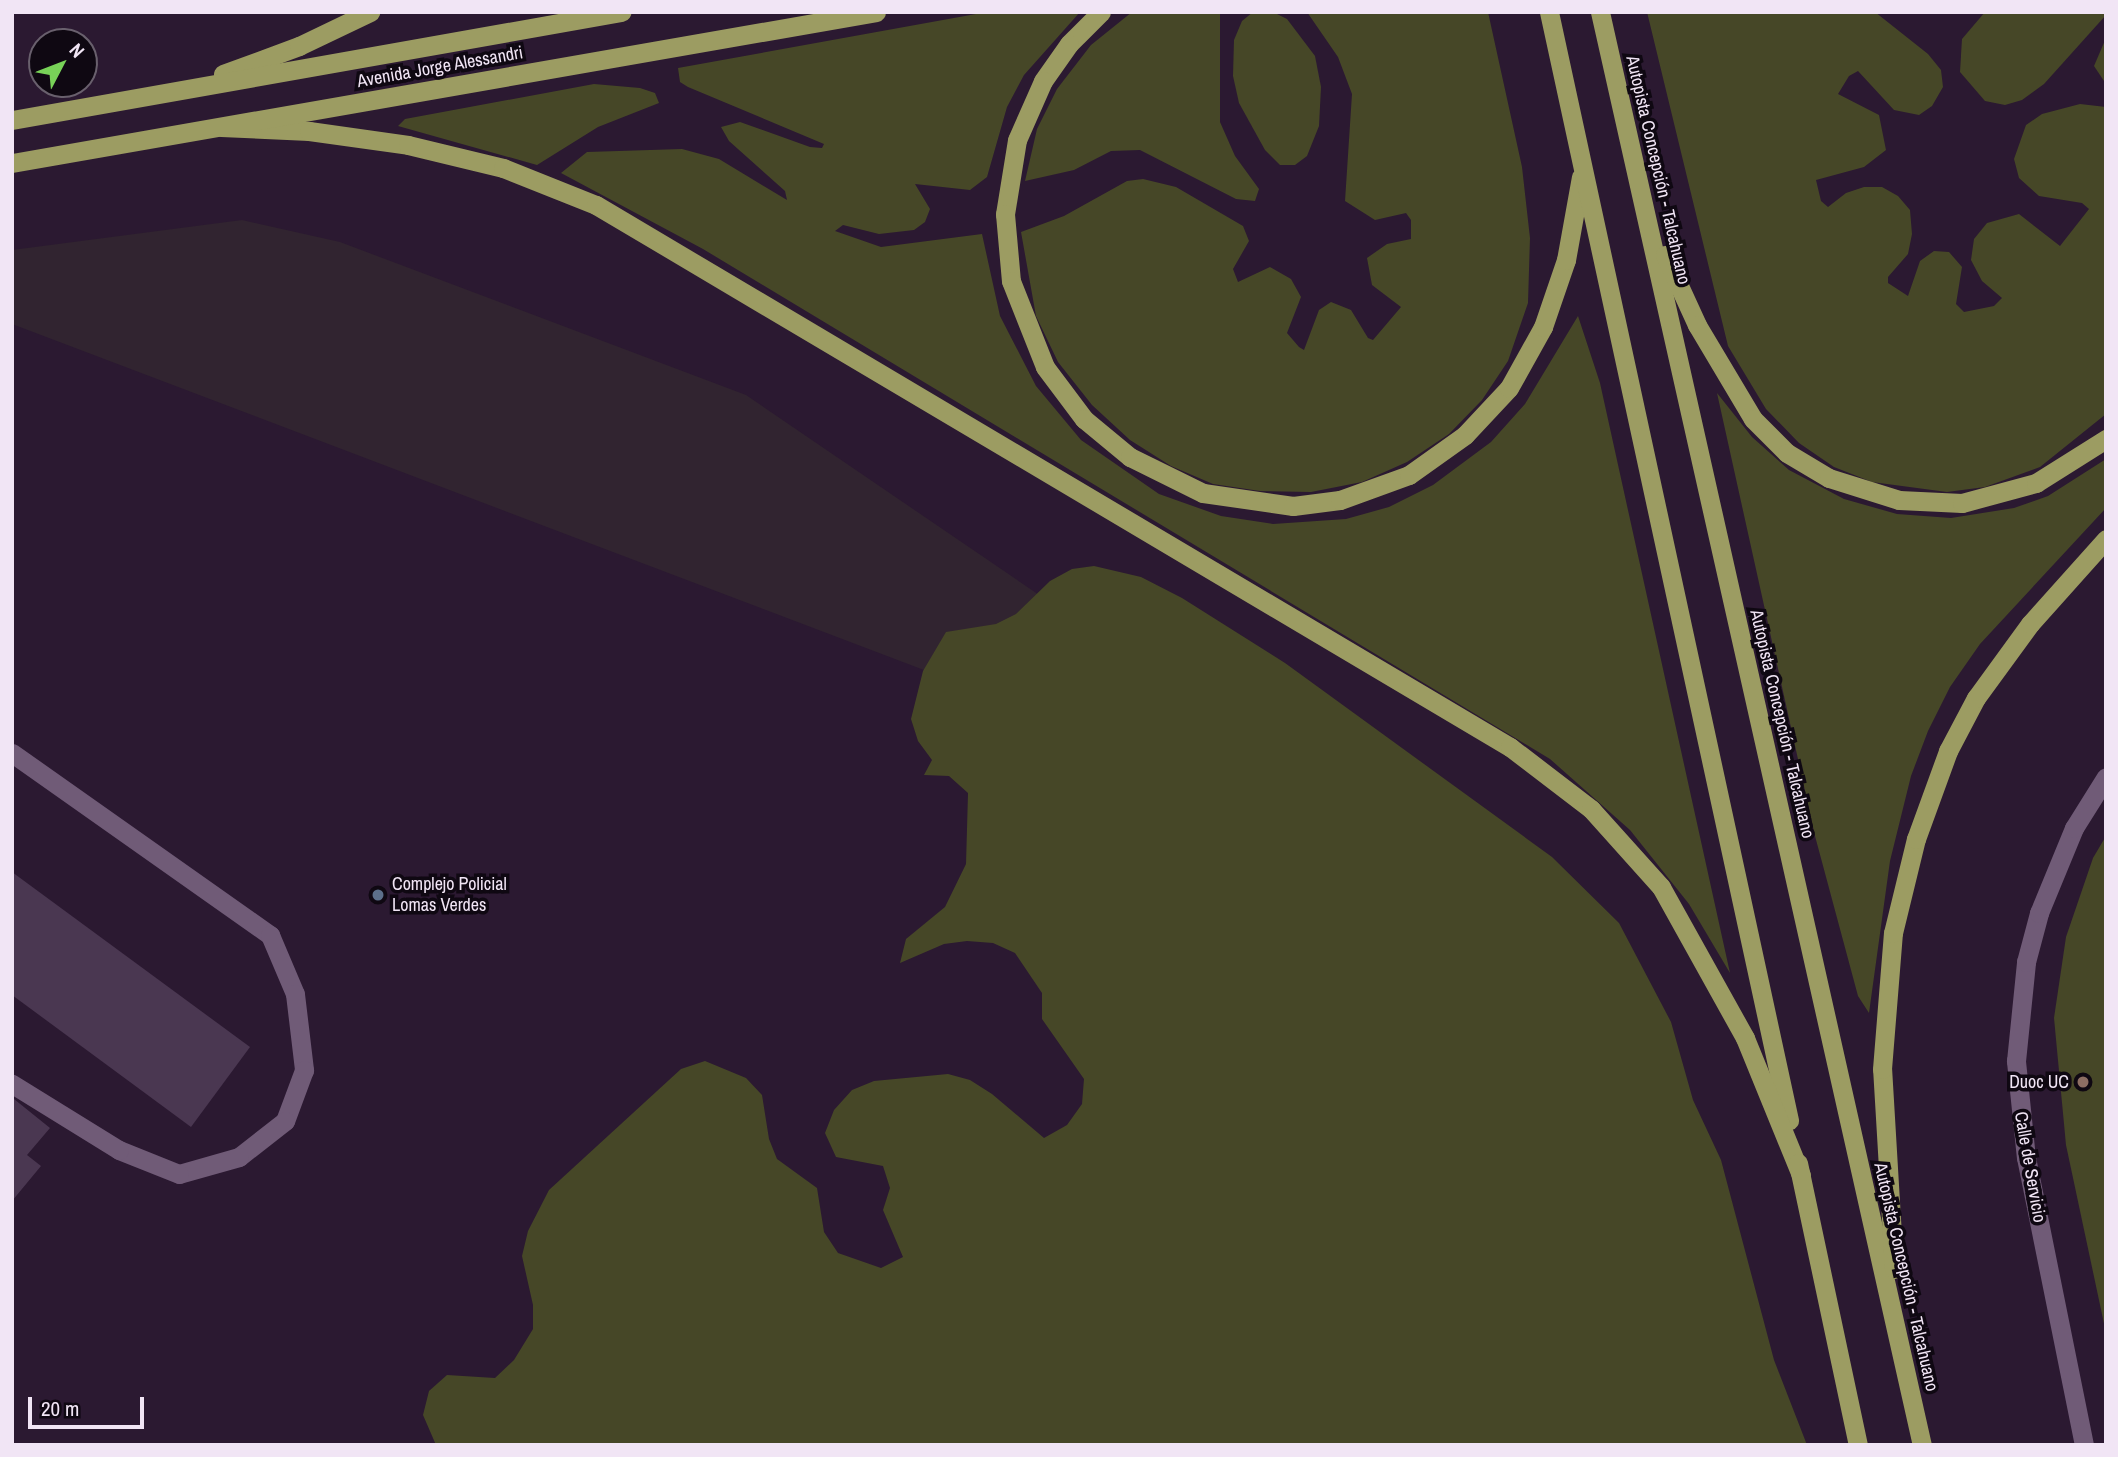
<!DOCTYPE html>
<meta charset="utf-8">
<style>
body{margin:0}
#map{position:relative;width:2118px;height:1457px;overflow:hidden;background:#2b1931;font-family:"Archivo Narrow",sans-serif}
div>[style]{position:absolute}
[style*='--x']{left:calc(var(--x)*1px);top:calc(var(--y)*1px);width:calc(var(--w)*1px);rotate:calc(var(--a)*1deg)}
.industrial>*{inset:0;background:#312430}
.green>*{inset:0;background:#464727}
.building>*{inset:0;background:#4a3751}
.service>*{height:19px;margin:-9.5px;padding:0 9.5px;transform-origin:9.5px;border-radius:9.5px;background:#705b77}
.minor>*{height:19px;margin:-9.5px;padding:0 9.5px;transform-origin:9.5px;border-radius:9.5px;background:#705b77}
.trunk>*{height:19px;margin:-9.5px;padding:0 9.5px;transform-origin:9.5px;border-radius:9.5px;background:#9c9c62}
.dots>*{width:19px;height:19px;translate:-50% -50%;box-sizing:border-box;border:4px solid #0f0812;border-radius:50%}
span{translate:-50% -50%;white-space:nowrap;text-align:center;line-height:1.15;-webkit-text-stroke:7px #0f0812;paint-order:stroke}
.street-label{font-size:18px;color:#f1e5f5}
.poi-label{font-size:18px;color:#f1e5f5}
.left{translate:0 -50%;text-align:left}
.right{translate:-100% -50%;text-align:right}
.frame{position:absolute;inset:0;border:14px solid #f1e5f5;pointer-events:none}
.north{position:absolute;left:28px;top:28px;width:70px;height:70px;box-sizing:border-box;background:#0f0812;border:2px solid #69606d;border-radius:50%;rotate:48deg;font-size:19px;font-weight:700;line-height:28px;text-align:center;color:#f1e5f5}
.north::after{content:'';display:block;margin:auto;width:24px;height:32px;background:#78d258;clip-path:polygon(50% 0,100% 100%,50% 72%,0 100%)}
.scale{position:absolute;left:28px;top:1397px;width:116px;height:32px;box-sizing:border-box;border:4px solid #f1e5f5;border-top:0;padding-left:9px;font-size:21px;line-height:24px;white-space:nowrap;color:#f1e5f5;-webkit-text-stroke:5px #0f0812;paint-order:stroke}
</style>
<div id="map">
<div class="industrial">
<div style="clip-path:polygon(242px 220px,340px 242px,746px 395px,1256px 743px,1240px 790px,12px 324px,12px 250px)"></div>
</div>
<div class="green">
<div style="clip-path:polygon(987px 12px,1080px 12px,1024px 75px,1007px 107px,987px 177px,970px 190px,915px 184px,930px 209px,925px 222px,914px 230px,879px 234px,843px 225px,835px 231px,881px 247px,982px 234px,1000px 316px,1036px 386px,1081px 440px,1159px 494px,1221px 516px,1273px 524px,1346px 519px,1389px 507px,1433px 485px,1491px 442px,1525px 404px,1578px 316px,1600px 383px,1730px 973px,1689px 904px,1630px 830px,1550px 759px,703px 249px,561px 173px,587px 152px,682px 149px,719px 159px,787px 200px,785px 191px,729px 141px,721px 127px,740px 122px,810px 147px,822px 148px,824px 144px,688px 87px,680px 82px,678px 68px)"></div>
<div style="clip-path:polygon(1132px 12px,1220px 12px,1220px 122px,1235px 156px,1259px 189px,1255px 201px,1236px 199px,1140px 150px,1111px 151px,1074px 170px,1025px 181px,1037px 129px,1057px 89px,1091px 45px)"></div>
<div style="clip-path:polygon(1253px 12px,1275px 13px,1287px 19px,1315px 56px,1321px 87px,1319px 126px,1307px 156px,1295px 165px,1280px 165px,1265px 150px,1239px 103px,1233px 76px,1234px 40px,1242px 21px)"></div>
<div style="clip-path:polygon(1307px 12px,1488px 12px,1522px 167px,1530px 238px,1528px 303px,1508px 361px,1482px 400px,1449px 434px,1407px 462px,1362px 482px,1311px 492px,1260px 491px,1213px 484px,1171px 466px,1130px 440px,1092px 405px,1058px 362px,1036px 316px,1021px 232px,1064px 216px,1127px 181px,1143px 179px,1176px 187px,1243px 226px,1249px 241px,1233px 269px,1238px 282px,1270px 267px,1291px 279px,1301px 297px,1287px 333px,1299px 347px,1304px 350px,1319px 310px,1331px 302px,1351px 310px,1368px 338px,1373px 340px,1401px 307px,1372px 285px,1367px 258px,1387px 244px,1411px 239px,1411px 220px,1406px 213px,1375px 220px,1345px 201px,1352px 94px,1338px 57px)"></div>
<div style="clip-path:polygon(1647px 12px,1875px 12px,1928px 54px,1941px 70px,1943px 87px,1932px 106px,1919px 115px,1894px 110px,1858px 71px,1849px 76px,1838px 94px,1879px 115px,1886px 150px,1864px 167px,1816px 180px,1821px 201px,1828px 207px,1846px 193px,1864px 187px,1882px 187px,1898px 196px,1910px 210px,1912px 234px,1908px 254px,1888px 277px,1888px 283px,1908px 296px,1920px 261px,1934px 251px,1949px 252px,1962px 267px,1956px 304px,1964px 312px,1994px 306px,2002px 298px,1982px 281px,1971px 260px,1974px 239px,1987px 223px,2019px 214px,2060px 246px,2089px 209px,2082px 203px,2039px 196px,2019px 178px,2014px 159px,2026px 125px,2042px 114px,2080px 104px,2106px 107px,2106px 414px,2040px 467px,1985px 487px,1947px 492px,1872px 482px,1834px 467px,1799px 443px,1766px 409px,1728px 346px)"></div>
<div style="clip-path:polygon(1985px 12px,2106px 12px,2106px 15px,2044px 84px,2022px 100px,2005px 105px,1985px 101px,1960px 72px,1962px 39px)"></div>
<div style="clip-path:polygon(2106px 38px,2106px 84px,2094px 66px)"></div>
<div style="clip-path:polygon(594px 84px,640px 88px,655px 93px,659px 103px,598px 127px,537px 165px,398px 126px,405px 119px)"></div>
<div style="clip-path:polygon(1717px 393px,1752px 437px,1789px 470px,1844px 499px,1897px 514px,1951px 518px,2014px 508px,2048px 496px,2106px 459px,2106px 508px,1980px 644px,1950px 687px,1928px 731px,1911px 776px,1890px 861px,1869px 1013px,1858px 996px,1815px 836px)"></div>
<div style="clip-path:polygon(1094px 566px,1141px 577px,1182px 598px,1285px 663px,1552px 857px,1619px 923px,1671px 1022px,1693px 1100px,1721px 1160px,1774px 1360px,1807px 1445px,436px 1445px,423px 1415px,429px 1391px,447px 1375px,495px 1378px,514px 1360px,533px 1329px,533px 1305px,522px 1256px,528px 1231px,549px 1190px,681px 1069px,705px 1061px,746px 1078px,762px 1095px,769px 1139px,777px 1159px,817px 1188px,824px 1232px,838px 1253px,881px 1268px,903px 1257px,883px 1210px,890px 1188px,883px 1166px,836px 1157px,825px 1133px,834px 1110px,852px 1090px,874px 1081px,948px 1074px,970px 1080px,992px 1094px,1044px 1138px,1067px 1125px,1082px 1104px,1084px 1079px,1042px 1019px,1042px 993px,1015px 953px,993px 943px,967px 941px,944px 944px,900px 963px,906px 939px,945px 907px,966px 864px,968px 793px,949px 776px,924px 775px,932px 760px,918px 741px,911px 719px,923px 671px,946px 632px,996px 624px,1016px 614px,1050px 581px,1072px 569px)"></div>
<div style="clip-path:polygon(2106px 836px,2106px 1333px,2066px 1145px,2054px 1018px,2066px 937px,2093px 858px)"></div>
</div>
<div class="building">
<div style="clip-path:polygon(12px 872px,250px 1047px,191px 1127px,12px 995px)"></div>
<div style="clip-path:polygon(14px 1099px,50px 1128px,27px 1155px,41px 1166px,12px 1201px)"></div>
</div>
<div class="service">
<div style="--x:12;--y:753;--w:316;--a:35.2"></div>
<div style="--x:270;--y:935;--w:64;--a:67"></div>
<div style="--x:295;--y:994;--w:77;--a:83.2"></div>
<div style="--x:304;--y:1070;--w:54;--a:110.4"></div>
<div style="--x:285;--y:1121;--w:58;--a:142"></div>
<div style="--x:239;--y:1157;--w:62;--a:164.2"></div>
<div style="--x:179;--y:1174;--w:65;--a:-158.2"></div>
<div style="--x:119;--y:1150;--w:126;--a:-148.3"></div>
</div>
<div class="minor">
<div style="--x:2084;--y:1445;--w:293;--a:-101.4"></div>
<div style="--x:2026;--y:1158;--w:98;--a:-95.9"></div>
<div style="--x:2016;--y:1061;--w:100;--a:-84.2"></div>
<div style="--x:2026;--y:962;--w:51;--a:-75.1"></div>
<div style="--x:2039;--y:913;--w:92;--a:-67.6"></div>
<div style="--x:2074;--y:828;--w:60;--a:-57.9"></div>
</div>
<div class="trunk">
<div style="--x:1101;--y:12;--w:45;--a:135"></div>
<div style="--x:1069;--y:44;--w:45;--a:125.1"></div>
<div style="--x:1043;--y:81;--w:64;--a:113.8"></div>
<div style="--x:1017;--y:140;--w:75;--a:99.2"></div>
<div style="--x:1005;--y:214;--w:67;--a:84.9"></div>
<div style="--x:1011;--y:281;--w:92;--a:68.4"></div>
<div style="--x:1045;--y:367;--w:65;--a:53.1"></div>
<div style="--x:1084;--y:419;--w:60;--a:39.6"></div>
<div style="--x:1130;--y:457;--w:81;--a:26.3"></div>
<div style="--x:1203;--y:493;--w:91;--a:8.2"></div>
<div style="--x:1293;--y:506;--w:47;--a:-7.3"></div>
<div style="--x:1340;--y:500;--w:73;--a:-19.9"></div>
<div style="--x:1409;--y:475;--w:69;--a:-35.5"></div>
<div style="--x:1465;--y:435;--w:64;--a:-46.9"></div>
<div style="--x:1509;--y:388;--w:70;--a:-60.9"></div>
<div style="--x:1543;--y:327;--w:71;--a:-71.1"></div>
<div style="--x:1566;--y:260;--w:84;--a:-79.8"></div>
<div style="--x:1549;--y:12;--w:1134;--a:77.78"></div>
<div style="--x:1600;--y:12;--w:1469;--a:77.34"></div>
<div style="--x:223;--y:74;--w:81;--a:-20.2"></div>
<div style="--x:299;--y:46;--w:79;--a:-25.6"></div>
<div style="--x:12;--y:120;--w:619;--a:-10.06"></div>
<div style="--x:221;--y:127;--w:88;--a:2.6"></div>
<div style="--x:309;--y:131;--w:100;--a:8"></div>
<div style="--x:408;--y:145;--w:98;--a:13.6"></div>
<div style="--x:503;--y:168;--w:100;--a:21.7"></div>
<div style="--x:596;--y:205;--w:1063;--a:30.67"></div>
<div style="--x:1510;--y:747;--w:102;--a:37.4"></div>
<div style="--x:1591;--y:809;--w:105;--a:48.1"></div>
<div style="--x:1661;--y:887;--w:173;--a:60.9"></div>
<div style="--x:1745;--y:1038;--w:148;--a:67.8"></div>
<div style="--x:12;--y:163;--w:877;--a:-9.91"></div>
<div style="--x:1665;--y:255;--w:77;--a:65.4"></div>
<div style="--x:1697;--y:325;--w:109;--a:59.2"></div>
<div style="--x:1753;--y:419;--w:48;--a:45"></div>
<div style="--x:1787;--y:453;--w:49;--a:30.8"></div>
<div style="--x:1829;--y:478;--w:73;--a:17.4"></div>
<div style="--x:1899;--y:500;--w:63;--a:2.7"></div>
<div style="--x:1962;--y:503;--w:77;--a:-15.1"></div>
<div style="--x:2036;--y:483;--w:83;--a:-32.2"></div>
<div style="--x:1798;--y:1163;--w:288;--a:78"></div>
<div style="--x:1894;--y:1269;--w:200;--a:-93.4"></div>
<div style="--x:1882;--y:1069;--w:136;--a:-85.4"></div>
<div style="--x:1893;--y:933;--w:97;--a:-76.3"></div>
<div style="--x:1916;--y:839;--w:94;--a:-70"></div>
<div style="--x:1948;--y:751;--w:60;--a:-62.2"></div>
<div style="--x:1976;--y:698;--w:92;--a:-53.9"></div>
<div style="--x:2030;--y:624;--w:114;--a:-48.2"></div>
</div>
<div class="dots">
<div style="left:378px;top:895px;background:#5c6f8a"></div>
<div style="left:2083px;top:1082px;background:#8d6e63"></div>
</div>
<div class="street-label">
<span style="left:440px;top:67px;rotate:-10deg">Avenida Jorge Alessandri</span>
<span style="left:1658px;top:170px;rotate:77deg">Autopista Concepción - Talcahuano</span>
<span style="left:1782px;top:724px;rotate:77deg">Autopista Concepción - Talcahuano</span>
<span style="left:2030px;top:1167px;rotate:80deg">Calle de Servicio</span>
<span style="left:1906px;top:1277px;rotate:77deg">Autopista Concepción - Talcahuano</span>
</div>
<div class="poi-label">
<span class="left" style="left:392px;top:895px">Complejo Policial<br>Lomas Verdes</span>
<span class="right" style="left:2069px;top:1082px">Duoc UC</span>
</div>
<div class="frame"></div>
<div class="north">N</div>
<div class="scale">20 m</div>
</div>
